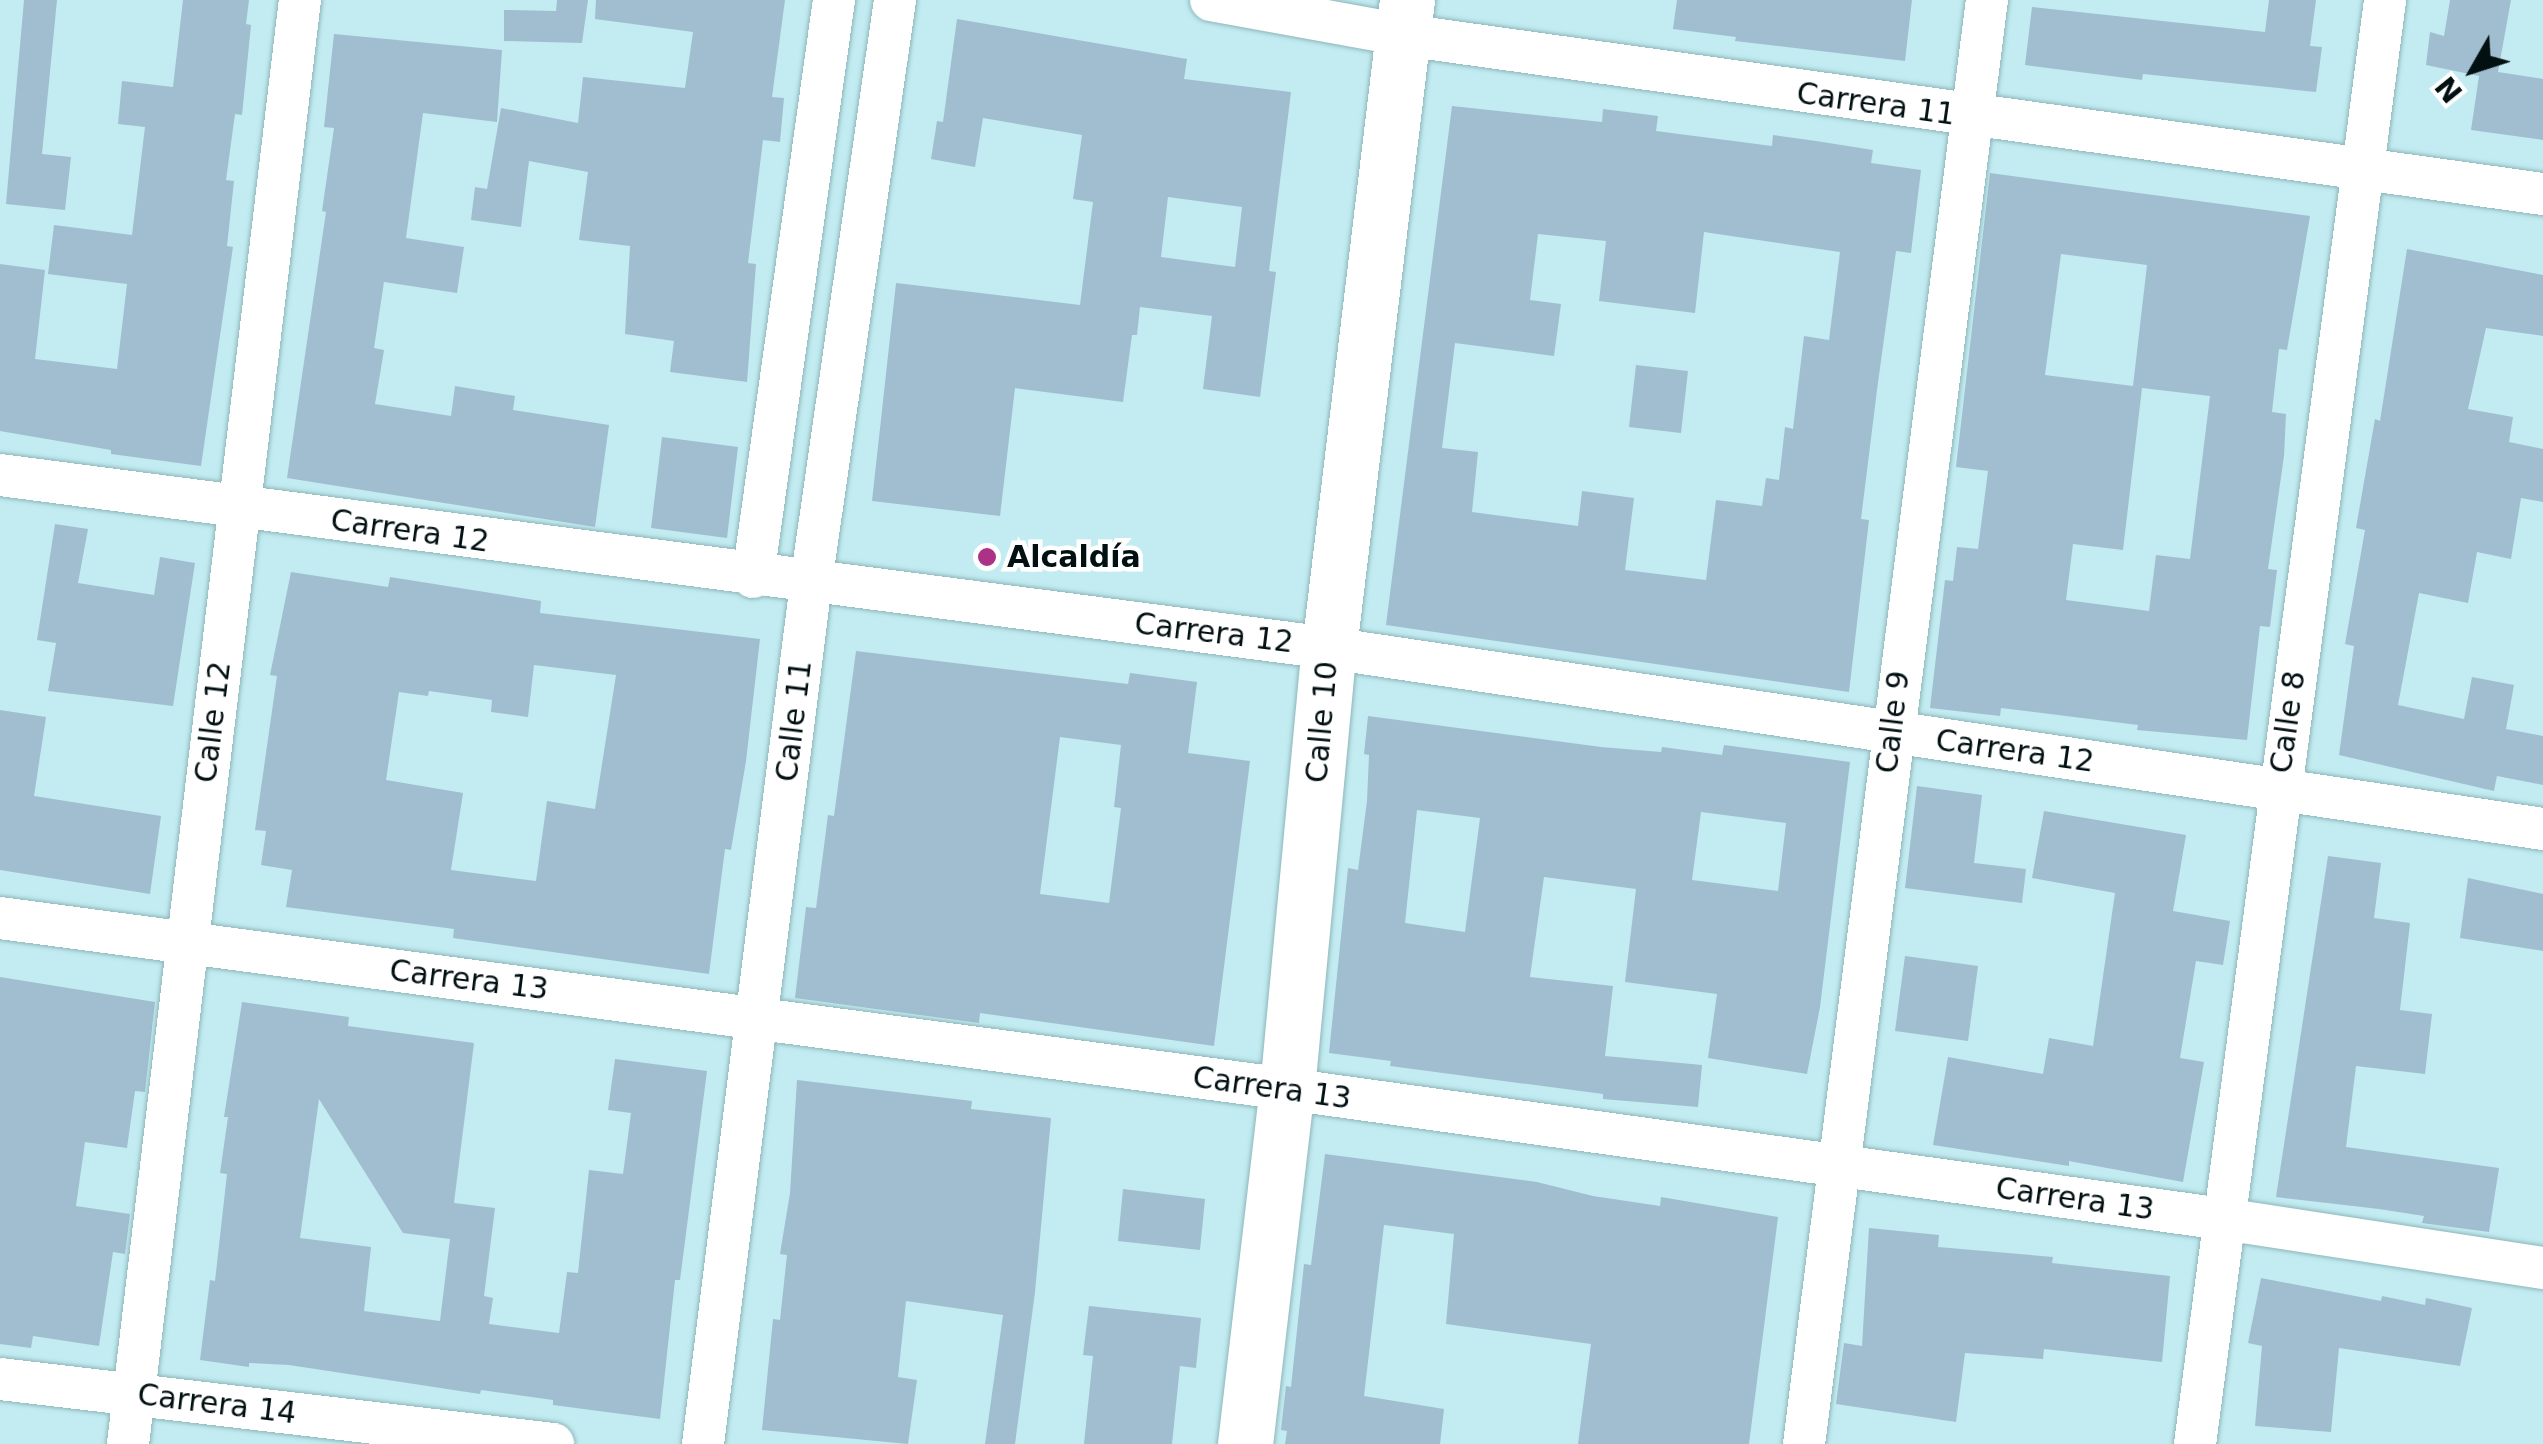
<!DOCTYPE html>
<meta charset="utf-8">
<style>
body{margin:0}
#map{position:relative;width:2543px;height:1444px;overflow:hidden;background:#c2ecf1;font-family:"DejaVu Sans",sans-serif}
div>[style]{position:absolute}
[style*='--x']{left:calc(var(--x)*1px);top:calc(var(--y)*1px);width:calc(var(--w)*1px);rotate:calc(var(--a)*1deg)}
.building>*{inset:0;background:#a0bed0}
.roads{filter:drop-shadow(0 0 2px #8eb6bb) drop-shadow(0 0 2px #8eb6bb)}
.street>*{height:42px;margin:-21px;padding:0 21px;transform-origin:21px;border-radius:21px;background:#fff}
.secondary>*{height:55px;margin:-27.5px;padding:0 27.5px;transform-origin:27.5px;border-radius:27.5px;background:#fff}
.dots>*{width:28px;height:28px;translate:-50% -50%;box-sizing:border-box;border:5px solid #fff;border-radius:50%}
span{translate:-50% -50%;white-space:nowrap;text-align:center;line-height:1.15;-webkit-text-stroke:9px #fff;paint-order:stroke}
.street-label{font-size:30px;color:#021012}
.poi-label{font-size:30px;color:#021012;font-weight:700}
.left{translate:0 -50%;text-align:left}
.north{position:absolute;left:2423px;top:20px;width:100px;height:100px;-webkit-text-stroke:8px #fff;paint-order:stroke;rotate:231deg;font-size:28px;font-weight:700;line-height:40px;text-align:center;color:#021012}
.north::after{content:'';display:block;margin:auto;width:35px;height:45px;background:#021012;clip-path:polygon(50% 0,100% 100%,50% 72%,0 100%)}
</style>
<div id="map">
<div class="building">
<div style="clip-path:polygon(24px 0,57px 0,42px 154px,71px 157px,65px 210px,6px 204px)"></div>
<div style="clip-path:polygon(183px 0,249px 0,246px 24px,251px 25px,242px 115px,235px 114px,226px 180px,234px 181px,227px 246px,233px 247px,201px 466px,111px 454px,111px 450px,0 431px,0 264px,45px 270px,35px 359px,117px 369px,127px 284px,48px 274px,54px 225px,132px 235px,145px 127px,118px 124px,122px 81px,173px 87px)"></div>
<div style="clip-path:polygon(557px 0,588px 0,582px 43px,504px 41px,504px 10px,556px 11px)"></div>
<div style="clip-path:polygon(596px 0,785px 0,772px 97px,784px 98px,780px 142px,763px 140px,748px 263px,756px 264px,747px 382px,670px 372px,674px 341px,625px 334px,630px 246px,579px 240px,588px 172px,529px 161px,521px 227px,471px 220px,475px 187px,487px 189px,501px 108px,578px 123px,583px 77px,685px 88px,693px 32px,595px 19px)"></div>
<div style="clip-path:polygon(1677px 0,1912px 0,1905px 61px,1735px 41px,1736px 37px,1673px 29px)"></div>
<div style="clip-path:polygon(2269px 0,2316px 0,2310px 46px,2322px 47px,2316px 92px,2143px 74px,2142px 80px,2025px 65px,2032px 7px,2265px 32px)"></div>
<div style="clip-path:polygon(2450px 0,2511px 0,2498px 72px,2543px 79px,2543px 140px,2471px 130px,2479px 76px,2426px 65px,2430px 32px,2444px 36px)"></div>
<div style="clip-path:polygon(evenodd,957px 19px,1187px 59px,1184px 79px,1291px 92px,1269px 271px,1276px 272px,1260px 397px,1203px 389px,1212px 316px,1140px 307px,1137px 335px,1132px 335px,1123px 402px,1015px 388px,1000px 516px,872px 501px,896px 283px,1080px 305px,1093px 202px,1073px 199px,1082px 135px,983px 118px,975px 167px,931px 159px,937px 121px,943px 122px,957px 19px,1168px 197px,1242px 207px,1235px 267px,1161px 257px,1168px 197px)"></div>
<div style="clip-path:polygon(334px 34px,502px 50px,497px 122px,423px 113px,406px 238px,464px 247px,457px 293px,384px 282px,374px 348px,384px 350px,375px 404px,451px 416px,455px 386px,515px 396px,513px 410px,609px 425px,595px 527px,287px 478px,326px 212px,322px 211px,334px 128px,324px 127px)"></div>
<div style="clip-path:polygon(evenodd,1452px 106px,1602px 122px,1603px 109px,1658px 116px,1656px 131px,1772px 146px,1773px 135px,1816px 141px,1873px 150px,1871px 163px,1921px 170px,1911px 253px,1896px 251px,1877px 390px,1861px 519px,1869px 520px,1849px 692px,1386px 625px,1452px 106px,1704px 232px,1840px 252px,1829px 340px,1804px 336px,1793px 429px,1785px 427px,1779px 480px,1766px 478px,1762px 506px,1716px 500px,1706px 580px,1625px 570px,1634px 498px,1582px 491px,1578px 526px,1472px 512px,1478px 452px,1442px 448px,1455px 343px,1554px 356px,1561px 304px,1530px 300px,1538px 234px,1606px 241px,1599px 301px,1695px 313px,1704px 232px)"></div>
<div style="clip-path:polygon(evenodd,1990px 173px,2310px 216px,2287px 350px,2279px 349px,2272px 412px,2286px 414px,2284px 456px,2268px 569px,2277px 570px,2270px 627px,2260px 626px,2247px 740px,2137px 730px,2138px 725px,2001px 708px,2000px 716px,1930px 708px,1945px 580px,1953px 581px,1957px 547px,1978px 549px,1988px 471px,1956px 467px,1990px 173px,2061px 254px,2147px 265px,2133px 386px,2045px 375px,2061px 254px,1990px 173px,2142px 388px,2210px 396px,2190px 559px,2156px 555px,2149px 611px,2066px 600px,2073px 544px,2123px 550px,2142px 388px)"></div>
<div style="clip-path:polygon(2407px 249px,2543px 275px,2543px 336px,2486px 328px,2468px 409px,2513px 417px,2509px 442px,2543px 449px,2543px 502px,2521px 498px,2511px 559px,2477px 552px,2468px 603px,2419px 593px,2398px 705px,2464px 719px,2472px 677px,2514px 685px,2506px 729px,2543px 736px,2543px 785px,2497px 776px,2494px 791px,2339px 755px,2354px 646px,2345px 644px,2365px 530px,2356px 528px,2375px 419px,2380px 421px)"></div>
<div style="clip-path:polygon(1636px 365px,1688px 371px,1681px 433px,1629px 427px)"></div>
<div style="clip-path:polygon(662px 437px,738px 447px,727px 538px,651px 528px)"></div>
<div style="clip-path:polygon(55px 524px,88px 529px,78px 583px,154px 595px,160px 557px,195px 563px,173px 706px,48px 691px,56px 643px,37px 640px)"></div>
<div style="clip-path:polygon(evenodd,291px 572px,388px 587px,390px 577px,541px 601px,540px 613px,760px 639px,746px 761px,731px 850px,725px 849px,709px 974px,453px 938px,454px 929px,286px 907px,292px 870px,261px 865px,266px 831px,255px 830px,277px 676px,270px 675px,291px 572px,534px 665px,616px 675px,595px 809px,547px 801px,536px 881px,451px 870px,463px 793px,386px 780px,399px 692px,428px 696px,429px 691px,492px 700px,491px 712px,528px 717px,534px 665px)"></div>
<div style="clip-path:polygon(evenodd,856px 651px,1128px 684px,1130px 673px,1197px 682px,1188px 753px,1250px 761px,1214px 1046px,980px 1013px,979px 1023px,795px 998px,806px 907px,816px 908px,828px 815px,834px 816px,856px 651px,1060px 737px,1121px 745px,1114px 807px,1121px 808px,1109px 903px,1040px 894px,1060px 737px)"></div>
<div style="clip-path:polygon(0 710px,46px 717px,34px 796px,161px 816px,150px 894px,0 870px)"></div>
<div style="clip-path:polygon(evenodd,1368px 716px,1601px 747px,1661px 752px,1662px 747px,1722px 755px,1724px 745px,1850px 762px,1820px 1007px,1807px 1074px,1708px 1058px,1717px 994px,1625px 982px,1636px 889px,1544px 877px,1530px 977px,1613px 986px,1605px 1056px,1702px 1065px,1698px 1107px,1603px 1099px,1603px 1094px,1390px 1066px,1391px 1061px,1329px 1053px,1348px 868px,1358px 870px,1367px 801px,1369px 755px,1364px 754px,1368px 716px,1417px 810px,1480px 818px,1465px 932px,1405px 923px,1417px 810px,1368px 716px,1701px 812px,1786px 823px,1778px 891px,1692px 880px,1701px 812px)"></div>
<div style="clip-path:polygon(1917px 786px,1982px 795px,1974px 863px,2026px 869px,2022px 903px,1905px 888px)"></div>
<div style="clip-path:polygon(2044px 811px,2186px 835px,2173px 911px,2230px 921px,2223px 965px,2196px 961px,2180px 1058px,2204px 1062px,2183px 1182px,2069px 1161px,2069px 1166px,1933px 1145px,1948px 1057px,2043px 1074px,2049px 1038px,2093px 1046px,2115px 893px,2032px 878px)"></div>
<div style="clip-path:polygon(2328px 856px,2381px 863px,2374px 918px,2410px 923px,2400px 1010px,2432px 1014px,2425px 1074px,2356px 1066px,2346px 1147px,2499px 1168px,2489px 1232px,2422px 1223px,2424px 1216px,2379px 1209px,2276px 1197px)"></div>
<div style="clip-path:polygon(2468px 878px,2543px 894px,2543px 951px,2460px 938px)"></div>
<div style="clip-path:polygon(1905px 956px,1978px 966px,1968px 1041px,1895px 1031px)"></div>
<div style="clip-path:polygon(0 977px,155px 1002px,145px 1092px,135px 1091px,127px 1148px,85px 1142px,76px 1206px,130px 1214px,125px 1254px,113px 1252px,99px 1346px,33px 1336px,31px 1348px,0 1344px)"></div>
<div style="clip-path:polygon(evenodd,242px 1002px,349px 1017px,348px 1026px,474px 1043px,454px 1203px,495px 1208px,484px 1296px,493px 1298px,489px 1324px,559px 1333px,567px 1272px,578px 1273px,589px 1170px,623px 1174px,631px 1113px,608px 1110px,615px 1059px,707px 1071px,680px 1280px,675px 1280px,660px 1419px,553px 1405px,553px 1400px,481px 1390px,480px 1394px,289px 1365px,249px 1363px,249px 1367px,200px 1360px,210px 1280px,215px 1281px,227px 1174px,220px 1173px,228px 1117px,224px 1117px,242px 1002px,319px 1099px,403px 1233px,450px 1239px,440px 1321px,364px 1311px,371px 1247px,300px 1238px,319px 1099px)"></div>
<div style="clip-path:polygon(797px 1080px,972px 1101px,971px 1109px,1051px 1118px,1035px 1292px,1015px 1444px,985px 1444px,1003px 1315px,906px 1301px,898px 1377px,917px 1380px,908px 1444px,762px 1430px,773px 1319px,780px 1320px,787px 1255px,780px 1254px,790px 1193px)"></div>
<div style="clip-path:polygon(1325px 1154px,1537px 1182px,1593px 1196px,1660px 1206px,1661px 1197px,1778px 1217px,1749px 1444px,1578px 1444px,1591px 1344px,1446px 1324px,1454px 1234px,1384px 1225px,1364px 1396px,1444px 1409px,1440px 1444px,1285px 1444px,1287px 1431px,1281px 1430px,1286px 1386px,1291px 1387px,1304px 1264px,1311px 1265px)"></div>
<div style="clip-path:polygon(1123px 1189px,1205px 1199px,1200px 1250px,1118px 1241px)"></div>
<div style="clip-path:polygon(1869px 1228px,1939px 1235px,1938px 1247px,2053px 1257px,2052px 1263px,2170px 1276px,2162px 1362px,2044px 1349px,2043px 1359px,1965px 1353px,1956px 1422px,1836px 1404px,1844px 1343px,1862px 1346px)"></div>
<div style="clip-path:polygon(2261px 1278px,2381px 1301px,2382px 1296px,2425px 1305px,2426px 1298px,2472px 1308px,2460px 1366px,2339px 1348px,2331px 1432px,2255px 1426px,2262px 1346px,2248px 1343px)"></div>
<div style="clip-path:polygon(1089px 1306px,1201px 1318px,1196px 1368px,1180px 1366px,1172px 1444px,1084px 1444px,1093px 1356px,1083px 1355px)"></div>
</div>
<div class="roads">
<div class="street">
<div style="--x:1211;--y:0;--w:196;--a:10.3"></div>
<div style="--x:1404;--y:35;--w:1150;--a:7.95"></div>
<div style="--x:0;--y:475;--w:1340;--a:7.42"></div>
<div style="--x:1329;--y:648;--w:1227;--a:8.48"></div>
<div style="--x:753;--y:577;--w:583;--a:-82.01"></div>
<div style="--x:0;--y:918;--w:1298;--a:7.57"></div>
<div style="--x:1287;--y:1089;--w:945;--a:7.91"></div>
<div style="--x:2223;--y:1219;--w:324;--a:8.7"></div>
<div style="--x:0;--y:1379;--w:557;--a:6.7"></div>
<div style="--x:128;--y:1444;--w:1454;--a:-83.21"></div>
<div style="--x:703;--y:1444;--w:868;--a:-82.85"></div>
<div style="--x:811;--y:583;--w:589;--a:-81.8"></div>
<div style="--x:1804;--y:1444;--w:1456;--a:-82.78"></div>
<div style="--x:2195;--y:1444;--w:1456;--a:-82.5"></div>
</div>
<div class="secondary">
<div style="--x:1245;--y:1444;--w:357;--a:-83.3"></div>
<div style="--x:1287;--y:1089;--w:443;--a:-84.6"></div>
<div style="--x:1329;--y:648;--w:653;--a:-83.14"></div>
</div>
</div>
<div class="dots">
<div style="left:987px;top:557px;background:#ab3287"></div>
</div>
<div class="street-label">
<span style="left:1876px;top:104px;rotate:8deg">Carrera 11</span>
<span style="left:410px;top:531px;rotate:8deg">Carrera 12</span>
<span style="left:1214px;top:633px;rotate:7deg">Carrera 12</span>
<span style="left:794px;top:721px;rotate:-83deg">Calle 11</span>
<span style="left:213px;top:722px;rotate:-83deg">Calle 12</span>
<span style="left:1322px;top:722px;rotate:-85deg">Calle 10</span>
<span style="left:1893px;top:722px;rotate:-83deg">Calle 9</span>
<span style="left:2288px;top:722px;rotate:-82deg">Calle 8</span>
<span style="left:2015px;top:751px;rotate:8deg">Carrera 12</span>
<span style="left:469px;top:980px;rotate:7deg">Carrera 13</span>
<span style="left:1272px;top:1088px;rotate:8deg">Carrera 13</span>
<span style="left:2075px;top:1199px;rotate:8deg">Carrera 13</span>
<span style="left:217px;top:1404px;rotate:7deg">Carrera 14</span>
</div>
<div class="poi-label">
<span class="left" style="left:1007px;top:557px">Alcaldía</span>
</div>
<div class="north">N</div>
</div>
